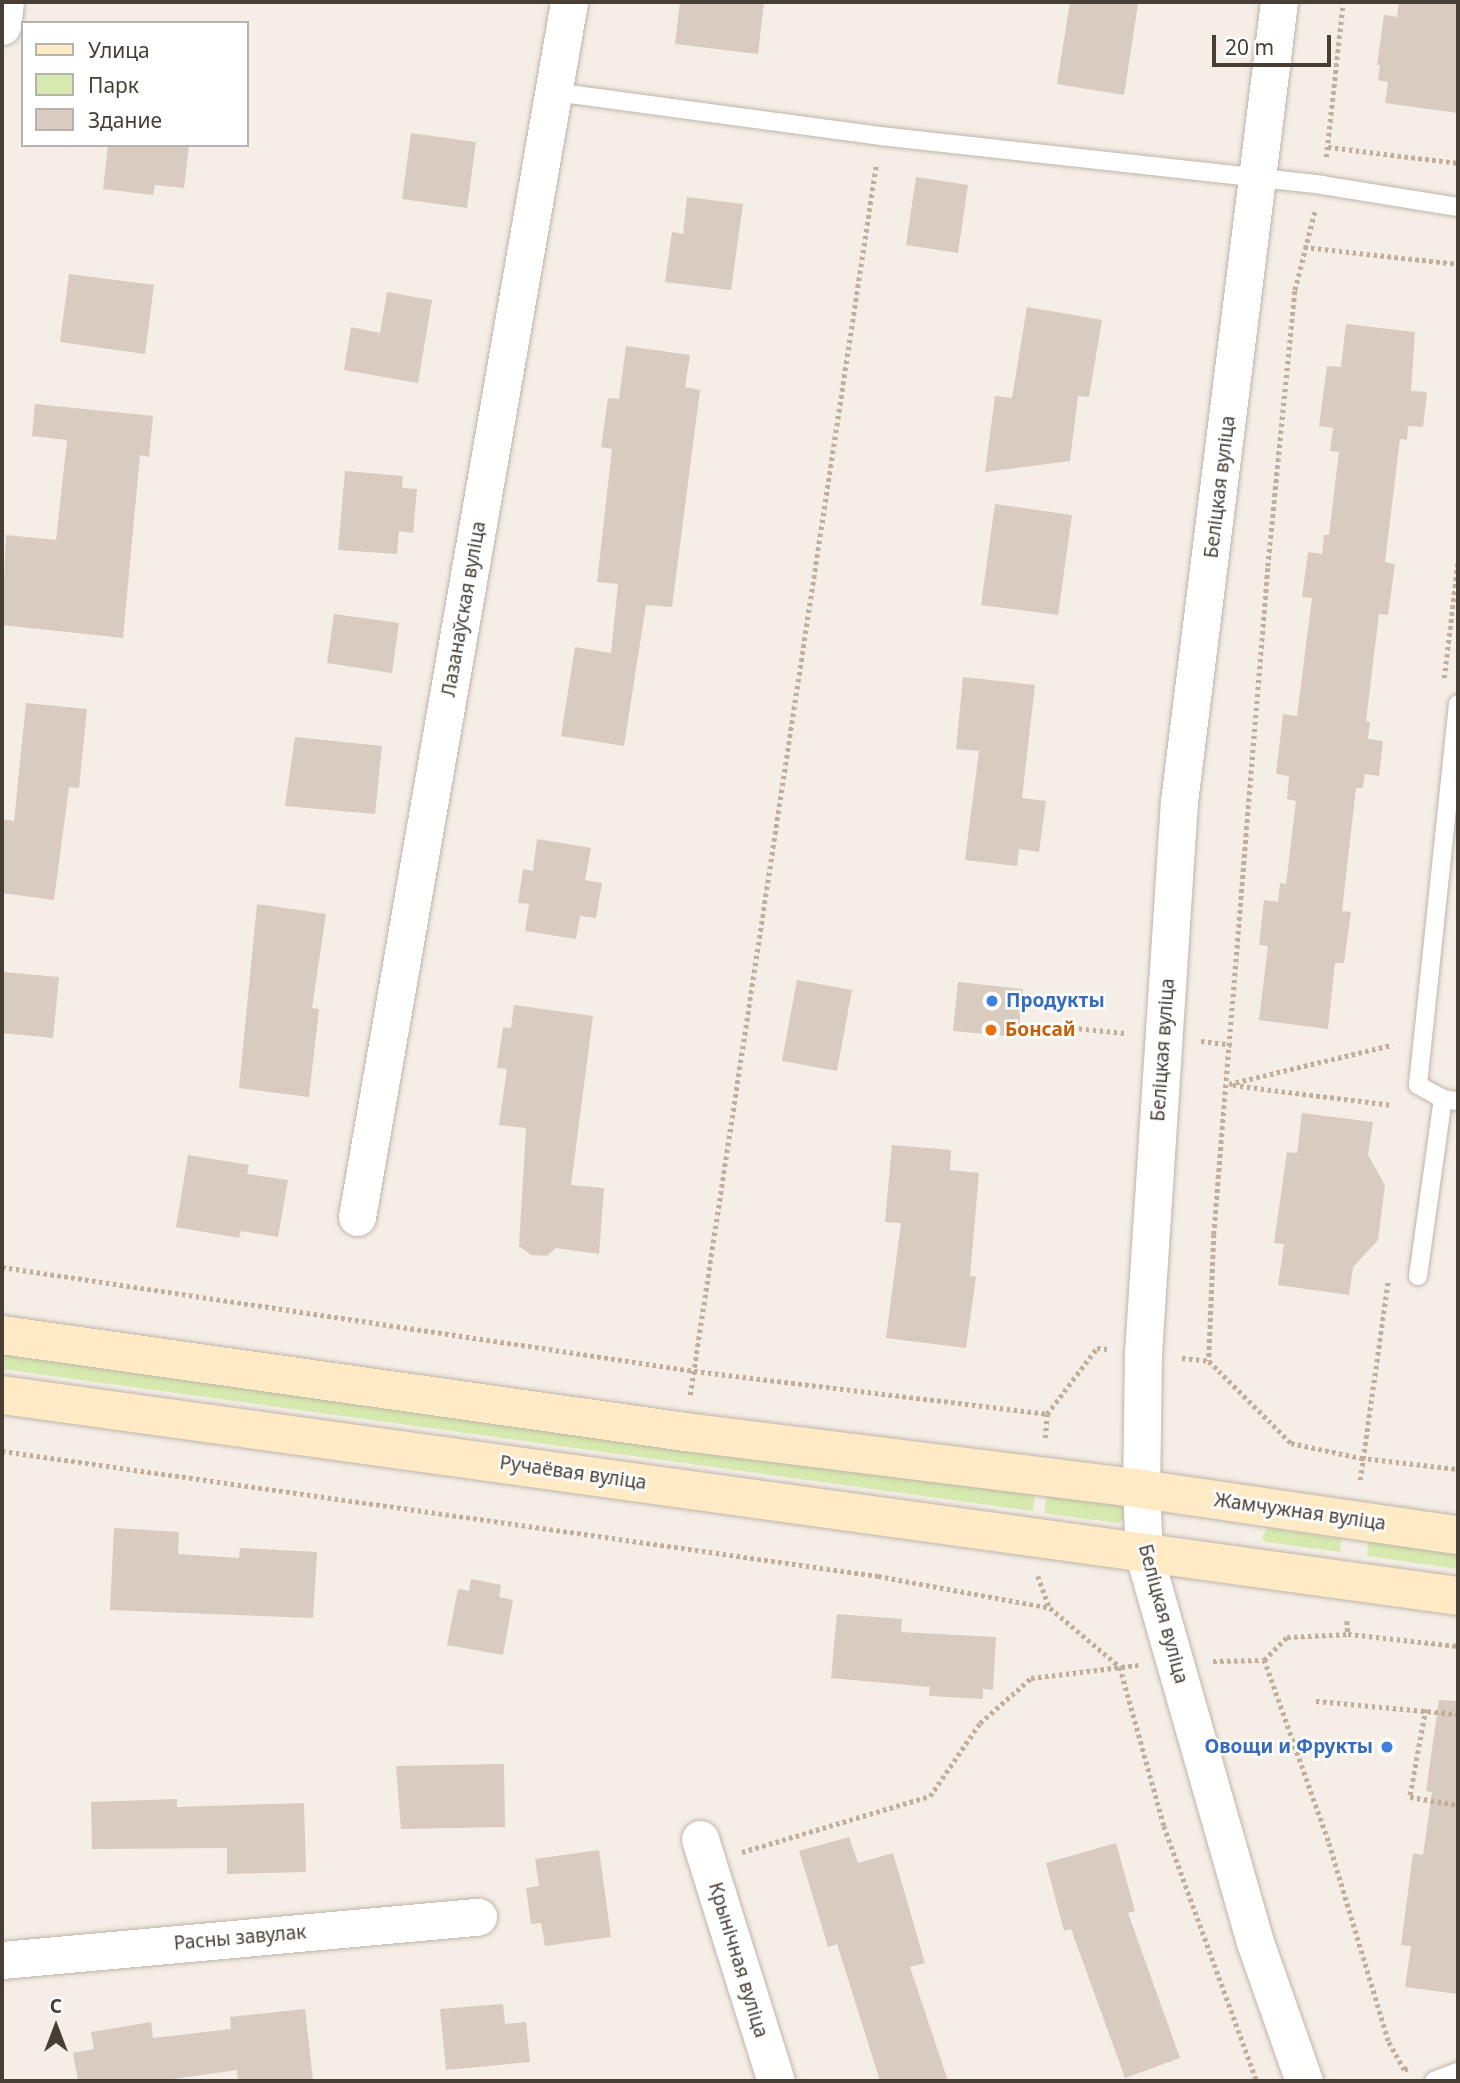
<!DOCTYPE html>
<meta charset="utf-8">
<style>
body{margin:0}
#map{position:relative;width:1460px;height:2083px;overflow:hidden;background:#f4eee7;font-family:"Noto Sans",sans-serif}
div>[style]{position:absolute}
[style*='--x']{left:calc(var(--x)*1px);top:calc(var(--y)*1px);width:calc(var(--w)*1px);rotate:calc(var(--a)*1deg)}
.green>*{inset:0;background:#d6e9ae}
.building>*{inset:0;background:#d9cbbf}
.path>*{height:4.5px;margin-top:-2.25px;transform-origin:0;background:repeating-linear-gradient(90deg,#c2ae9a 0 3.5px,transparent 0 7px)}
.roads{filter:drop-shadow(0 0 2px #c0b5a9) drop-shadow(0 0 2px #c0b5a9)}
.service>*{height:18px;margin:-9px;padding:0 9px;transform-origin:9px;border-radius:9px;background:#fff}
.minor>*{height:37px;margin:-18.5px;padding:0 18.5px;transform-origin:18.5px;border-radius:18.5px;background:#fff}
.secondary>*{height:38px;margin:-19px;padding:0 19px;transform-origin:19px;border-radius:19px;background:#ffeac6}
.dots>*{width:19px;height:19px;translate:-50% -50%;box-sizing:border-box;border:4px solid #fff;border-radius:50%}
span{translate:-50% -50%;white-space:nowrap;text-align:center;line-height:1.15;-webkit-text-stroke:5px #fff;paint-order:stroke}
.street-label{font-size:19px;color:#473e36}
.shop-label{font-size:19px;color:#366cbe;font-weight:700}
.left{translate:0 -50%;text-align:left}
.right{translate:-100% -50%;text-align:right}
.food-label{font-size:19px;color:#c56008;font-weight:700}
.frame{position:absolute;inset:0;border:4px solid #473e36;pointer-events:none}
.legend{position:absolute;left:21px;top:21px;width:228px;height:126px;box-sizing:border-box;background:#fff;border:2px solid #b5b2af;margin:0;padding:9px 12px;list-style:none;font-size:21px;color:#473e36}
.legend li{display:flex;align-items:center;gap:14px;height:35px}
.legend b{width:35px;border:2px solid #b5b2af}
.north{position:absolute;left:21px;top:1992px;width:70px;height:70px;-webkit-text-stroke:5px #fff;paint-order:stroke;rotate:0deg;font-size:19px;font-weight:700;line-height:28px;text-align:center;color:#473e36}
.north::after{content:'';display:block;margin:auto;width:24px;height:32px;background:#473e36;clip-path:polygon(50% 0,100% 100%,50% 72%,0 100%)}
.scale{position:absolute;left:1212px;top:35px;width:119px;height:32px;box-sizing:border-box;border:4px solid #473e36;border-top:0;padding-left:9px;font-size:21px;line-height:24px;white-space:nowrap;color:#473e36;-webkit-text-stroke:5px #fff;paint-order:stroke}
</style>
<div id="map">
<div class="green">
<div style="clip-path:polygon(2px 1351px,1035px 1490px,1033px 1511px,2px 1369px)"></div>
<div style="clip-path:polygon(1047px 1493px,1122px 1503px,1126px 1518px,1118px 1523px,1044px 1513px)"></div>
<div style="clip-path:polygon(1267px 1528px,1341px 1539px,1340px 1552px,1266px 1542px,1262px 1538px)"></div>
<div style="clip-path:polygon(1368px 1542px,1458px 1554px,1458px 1569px,1367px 1556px)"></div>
</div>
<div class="building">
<div style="clip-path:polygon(680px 2px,764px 2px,758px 54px,675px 44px)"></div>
<div style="clip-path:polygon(1070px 2px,1138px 4px,1124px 95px,1057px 84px)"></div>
<div style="clip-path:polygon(1399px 2px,1458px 2px,1458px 113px,1385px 103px,1388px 82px,1378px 80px,1380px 65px,1377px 65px,1384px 15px,1397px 17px)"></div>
<div style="clip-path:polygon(411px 133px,476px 142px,467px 208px,402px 199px)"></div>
<div style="clip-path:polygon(108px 145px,189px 145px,184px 188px,155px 185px,153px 195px,103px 189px)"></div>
<div style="clip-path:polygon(916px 177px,968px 185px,958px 253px,906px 245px)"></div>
<div style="clip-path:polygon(687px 197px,743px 204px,731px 290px,665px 282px,672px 232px,683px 234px)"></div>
<div style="clip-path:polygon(69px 274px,154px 285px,145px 354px,60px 342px)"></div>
<div style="clip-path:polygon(387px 292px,432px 300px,418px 383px,344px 370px,351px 327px,380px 333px)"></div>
<div style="clip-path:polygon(1027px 307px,1102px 320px,1089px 397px,1078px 396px,1070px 461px,985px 472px,995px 396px,1012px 398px)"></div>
<div style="clip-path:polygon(1346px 324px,1415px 332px,1411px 391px,1427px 392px,1423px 427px,1408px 426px,1407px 440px,1400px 439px,1385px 562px,1395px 564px,1388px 615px,1379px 614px,1366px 721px,1370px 722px,1368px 739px,1383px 741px,1379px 776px,1365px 774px,1363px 788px,1356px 788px,1342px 911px,1351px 912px,1344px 963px,1335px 963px,1328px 1029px,1259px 1020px,1268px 946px,1259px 945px,1264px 900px,1278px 902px,1280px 883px,1286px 884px,1296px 801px,1287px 799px,1289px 776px,1276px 774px,1283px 714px,1297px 716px,1312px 598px,1302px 597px,1308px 552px,1322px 554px,1324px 535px,1329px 535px,1339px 452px,1330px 451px,1333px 428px,1319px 426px,1327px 366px,1341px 367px)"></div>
<div style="clip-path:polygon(626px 346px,690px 355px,685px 387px,700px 390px,672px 607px,646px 605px,624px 746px,561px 736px,575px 647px,611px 653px,618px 584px,597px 582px,612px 449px,601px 447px,608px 398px,619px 399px)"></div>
<div style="clip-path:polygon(35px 404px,153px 416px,149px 457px,140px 455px,123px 638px,2px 625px,6px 535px,56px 540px,67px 440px,32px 436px)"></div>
<div style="clip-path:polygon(345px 471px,403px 476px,402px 488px,417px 489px,413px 533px,399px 531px,397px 554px,338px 550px)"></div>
<div style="clip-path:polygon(995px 504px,1072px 515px,1058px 615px,981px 605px)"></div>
<div style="clip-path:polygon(334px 614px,399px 623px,392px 673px,327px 663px)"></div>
<div style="clip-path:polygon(963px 677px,1035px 685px,1022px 798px,1046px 801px,1039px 852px,1019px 849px,1017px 866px,965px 860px,979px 751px,956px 749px)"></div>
<div style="clip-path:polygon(26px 703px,87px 709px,79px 788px,69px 787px,54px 900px,2px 893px,2px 819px,14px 821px)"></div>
<div style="clip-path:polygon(295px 737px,382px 746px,375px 814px,285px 806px)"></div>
<div style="clip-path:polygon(537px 839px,591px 848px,585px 880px,602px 883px,596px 918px,580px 916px,576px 939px,525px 931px,529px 904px,518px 903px,523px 869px,533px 871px)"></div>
<div style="clip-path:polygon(257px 904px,326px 914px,312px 1008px,319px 1009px,309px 1097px,239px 1088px)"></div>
<div style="clip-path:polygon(2px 972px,59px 977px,53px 1038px,2px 1033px)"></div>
<div style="clip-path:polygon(797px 980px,852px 990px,837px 1071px,782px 1061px)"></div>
<div style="clip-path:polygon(958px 982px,1023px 989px,1018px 1037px,953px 1031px)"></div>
<div style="clip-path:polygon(514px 1005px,593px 1016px,571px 1185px,604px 1188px,599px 1254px,556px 1248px,547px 1256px,531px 1255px,519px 1246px,526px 1128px,499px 1125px,507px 1069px,497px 1068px,503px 1027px,511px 1028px)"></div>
<div style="clip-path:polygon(1302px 1113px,1373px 1122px,1368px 1155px,1385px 1185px,1378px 1240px,1353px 1267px,1349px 1295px,1278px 1285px,1284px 1244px,1274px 1243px,1287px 1152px,1297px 1153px)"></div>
<div style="clip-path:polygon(892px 1145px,951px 1150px,950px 1170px,979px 1173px,970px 1276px,976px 1277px,966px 1348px,886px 1338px,901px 1223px,885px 1222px)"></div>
<div style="clip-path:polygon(188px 1155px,249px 1165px,247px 1174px,288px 1180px,278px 1237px,241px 1231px,239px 1238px,176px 1227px)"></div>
<div style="clip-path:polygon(114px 1528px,179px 1532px,178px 1554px,239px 1558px,240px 1548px,317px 1552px,313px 1618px,110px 1610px)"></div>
<div style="clip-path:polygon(471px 1579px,501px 1585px,499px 1597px,513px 1600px,503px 1655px,447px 1645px,458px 1589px,469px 1591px)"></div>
<div style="clip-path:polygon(837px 1614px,902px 1619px,901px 1632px,996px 1637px,993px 1690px,983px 1689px,983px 1699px,929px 1696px,930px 1687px,831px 1678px)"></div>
<div style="clip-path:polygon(1439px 1700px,1458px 1701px,1458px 1994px,1405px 1987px,1411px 1946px,1401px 1945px,1413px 1853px,1423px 1855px,1432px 1792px,1426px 1791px)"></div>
<div style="clip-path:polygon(504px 1764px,505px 1827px,401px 1829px,396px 1766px)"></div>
<div style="clip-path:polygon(177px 1799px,177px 1807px,304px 1803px,306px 1872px,227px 1874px,227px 1848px,92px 1849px,91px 1802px)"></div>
<div style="clip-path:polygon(849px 1837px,858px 1863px,893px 1853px,925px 1963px,910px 1967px,948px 2081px,880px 2081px,837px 1944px,828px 1947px,799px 1851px)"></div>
<div style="clip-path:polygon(1116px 1843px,1135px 1911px,1128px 1913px,1180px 2058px,1125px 2078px,1071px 1929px,1064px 1931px,1046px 1863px)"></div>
<div style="clip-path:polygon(599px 1850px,611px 1937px,545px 1946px,541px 1923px,531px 1924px,526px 1888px,539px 1886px,535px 1859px)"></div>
<div style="clip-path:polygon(503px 2004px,505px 2024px,526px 2022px,530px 2062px,446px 2070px,440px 2009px)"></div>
<div style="clip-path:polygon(305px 2009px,313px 2081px,238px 2081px,237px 2070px,160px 2081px,78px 2081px,73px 2053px,94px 2049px,91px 2032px,151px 2022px,153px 2038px,231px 2029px,230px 2017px)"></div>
</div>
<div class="path">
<div style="--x:1328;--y:147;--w:131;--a:7"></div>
<div style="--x:1326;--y:157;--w:156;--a:-83.7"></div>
<div style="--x:1315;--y:212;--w:81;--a:104.2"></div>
<div style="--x:1295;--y:291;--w:278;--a:95.6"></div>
<div style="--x:1268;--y:568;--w:668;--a:94.64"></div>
<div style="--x:1214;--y:1234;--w:127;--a:92.3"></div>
<div style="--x:1209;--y:1361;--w:116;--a:45"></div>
<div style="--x:1291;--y:1443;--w:72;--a:12.1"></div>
<div style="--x:1361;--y:1458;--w:98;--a:6.5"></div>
<div style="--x:1304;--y:247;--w:155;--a:6.3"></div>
<div style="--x:1444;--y:678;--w:119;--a:-83.2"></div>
<div style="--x:1044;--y:1025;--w:82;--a:5.6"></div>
<div style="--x:1201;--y:1041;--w:31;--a:7"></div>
<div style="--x:1229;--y:1084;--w:168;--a:-13.5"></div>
<div style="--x:1233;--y:1085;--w:160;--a:7.2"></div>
<div style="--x:2;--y:1267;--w:700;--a:8.55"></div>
<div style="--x:694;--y:1371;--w:356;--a:6.9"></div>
<div style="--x:1182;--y:1358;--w:27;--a:6"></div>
<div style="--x:690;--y:1395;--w:1244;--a:-81.4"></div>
<div style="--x:1045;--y:1438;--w:24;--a:-85"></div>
<div style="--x:1047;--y:1414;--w:83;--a:-52.9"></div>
<div style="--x:1097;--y:1348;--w:10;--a:6"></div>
<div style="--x:2;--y:1451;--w:885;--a:8.12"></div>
<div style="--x:878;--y:1576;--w:175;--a:10.5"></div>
<div style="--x:1050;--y:1608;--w:92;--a:40.1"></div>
<div style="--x:1120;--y:1667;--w:165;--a:74.5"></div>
<div style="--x:1164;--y:1826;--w:271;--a:70"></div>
<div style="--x:1360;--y:1480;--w:201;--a:-82"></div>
<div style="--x:1038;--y:1576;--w:33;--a:70"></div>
<div style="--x:1347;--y:1621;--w:13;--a:86"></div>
<div style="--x:1213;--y:1661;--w:50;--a:-1.1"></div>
<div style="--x:1316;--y:1701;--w:143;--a:5.2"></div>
<div style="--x:1426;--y:1709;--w:89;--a:100.3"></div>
<div style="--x:1410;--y:1797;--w:49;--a:9.5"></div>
<div style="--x:742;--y:1852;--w:196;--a:-16.6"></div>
<div style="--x:930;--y:1796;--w:88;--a:-55.6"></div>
<div style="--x:980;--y:1723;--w:68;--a:-41.4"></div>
<div style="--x:1031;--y:1678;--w:108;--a:-6.9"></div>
<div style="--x:1408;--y:2069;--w:4;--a:166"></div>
<div style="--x:1404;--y:2070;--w:33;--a:-119"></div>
<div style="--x:1388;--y:2041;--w:209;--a:-106.7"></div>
<div style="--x:1328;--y:1841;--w:192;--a:-109.5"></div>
<div style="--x:1264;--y:1660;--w:33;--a:-45"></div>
<div style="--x:1287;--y:1637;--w:61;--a:-2.8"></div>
<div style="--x:1348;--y:1634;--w:111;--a:6.2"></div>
</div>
<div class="roads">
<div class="service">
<div style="--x:555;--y:92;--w:328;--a:7.7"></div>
<div style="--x:880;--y:136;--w:445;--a:6.3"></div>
<div style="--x:1322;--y:185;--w:138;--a:9.2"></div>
<div style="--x:1458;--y:704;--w:383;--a:96"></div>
<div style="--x:1418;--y:1085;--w:29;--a:29"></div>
<div style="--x:1443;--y:1099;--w:15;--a:8"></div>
<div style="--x:1418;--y:1276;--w:179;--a:-82"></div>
<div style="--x:1434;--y:2081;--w:26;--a:-21"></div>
</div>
<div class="minor">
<div style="--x:1279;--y:2;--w:805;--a:97.13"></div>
<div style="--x:1179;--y:801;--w:553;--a:93.73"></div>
<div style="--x:1143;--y:1353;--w:136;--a:90.8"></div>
<div style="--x:1141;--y:1489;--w:66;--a:87.4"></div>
<div style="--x:1144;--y:1555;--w:403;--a:74"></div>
<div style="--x:1255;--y:1942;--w:147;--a:70.6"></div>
<div style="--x:2;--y:26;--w:24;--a:-83"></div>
<div style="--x:357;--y:1217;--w:1233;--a:-80.1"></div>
<div style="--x:700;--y:1839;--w:254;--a:72.6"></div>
<div style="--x:2;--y:1960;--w:478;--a:-5.2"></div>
</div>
<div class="secondary">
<div style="--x:2;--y:1335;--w:690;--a:8.08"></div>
<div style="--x:685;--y:1432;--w:460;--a:7.1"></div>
<div style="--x:1141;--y:1489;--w:320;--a:8.3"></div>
<div style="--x:2;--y:1395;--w:1470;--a:7.86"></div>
</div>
</div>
<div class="dots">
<div style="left:992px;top:1001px;background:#3f7fe0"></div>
<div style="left:991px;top:1030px;background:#e8710a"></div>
<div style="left:1387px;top:1747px;background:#3f7fe0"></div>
</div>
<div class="street-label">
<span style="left:1220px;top:487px;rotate:-83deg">Беліцкая вуліца</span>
<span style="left:464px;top:609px;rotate:-80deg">Лазанаўская вуліца</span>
<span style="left:1163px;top:1050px;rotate:-86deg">Беліцкая вуліца</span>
<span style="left:573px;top:1473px;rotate:8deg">Ручаёвая вуліца</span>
<span style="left:1300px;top:1512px;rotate:8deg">Жамчужная вуліца</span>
<span style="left:1163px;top:1614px;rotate:75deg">Беліцкая вуліца</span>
<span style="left:240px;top:1938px;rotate:-5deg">Расны завулак</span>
<span style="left:738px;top:1960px;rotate:73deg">Крынічная вуліца</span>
</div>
<div class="shop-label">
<span class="left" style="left:1006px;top:1001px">Продукты</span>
<span class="right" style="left:1373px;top:1747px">Овощи и Фрукты</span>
</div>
<div class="food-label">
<span class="left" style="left:1005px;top:1030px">Бонсай</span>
</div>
<div class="frame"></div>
<ul class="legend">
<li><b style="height:9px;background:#ffeac6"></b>Улица</li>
<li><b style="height:19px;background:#d6e9ae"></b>Парк</li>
<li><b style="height:19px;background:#d9cbbf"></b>Здание</li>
</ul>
<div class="north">С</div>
<div class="scale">20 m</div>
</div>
